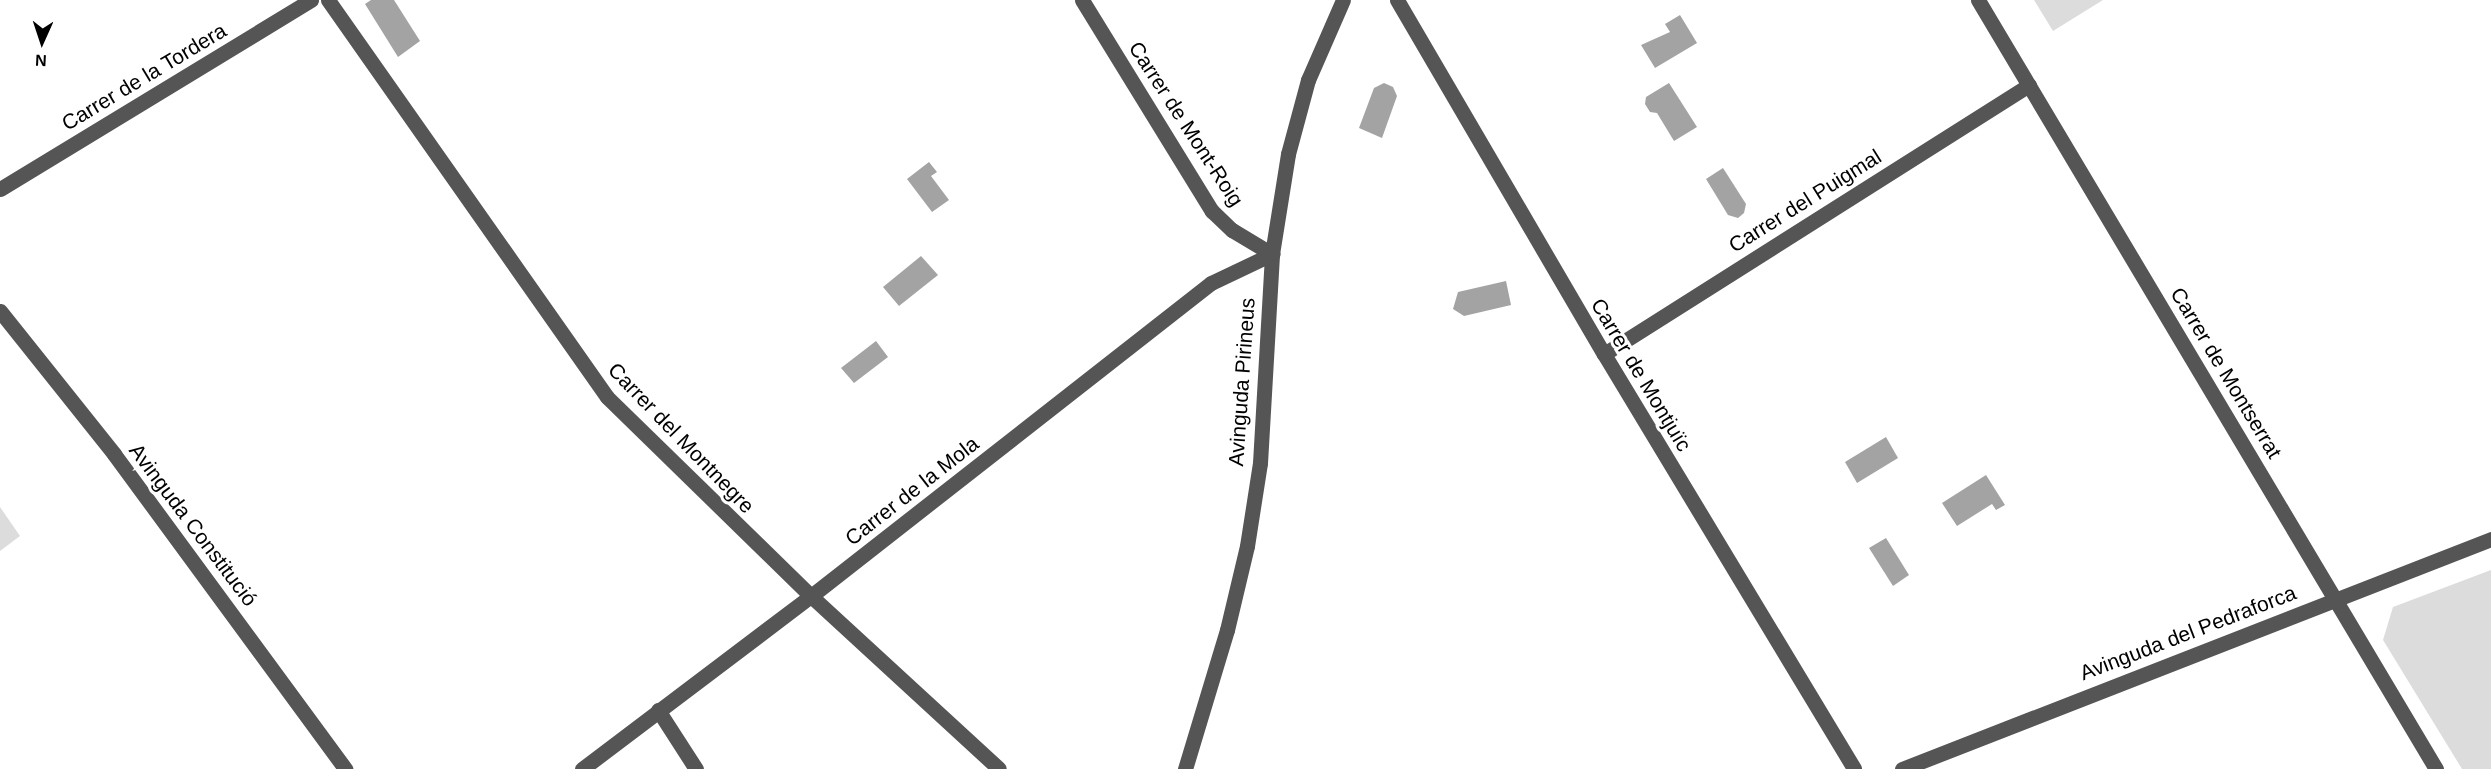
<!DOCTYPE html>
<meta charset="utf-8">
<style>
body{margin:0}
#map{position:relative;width:2491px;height:769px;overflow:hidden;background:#fff;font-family:Arial,sans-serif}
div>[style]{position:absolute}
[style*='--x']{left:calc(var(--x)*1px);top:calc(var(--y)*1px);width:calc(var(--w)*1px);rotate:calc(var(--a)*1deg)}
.green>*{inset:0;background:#dcdcdc}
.water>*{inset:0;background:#a3a3a3}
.minor>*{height:15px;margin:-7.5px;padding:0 7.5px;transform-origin:7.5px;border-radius:7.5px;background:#555}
span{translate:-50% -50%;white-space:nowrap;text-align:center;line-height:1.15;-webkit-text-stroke:6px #fff;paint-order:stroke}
.street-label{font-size:21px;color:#000}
.north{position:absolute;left:12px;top:12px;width:60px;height:60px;-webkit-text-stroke:4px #fff;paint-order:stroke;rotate:183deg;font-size:16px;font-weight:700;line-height:24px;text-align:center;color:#000}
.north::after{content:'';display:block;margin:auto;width:21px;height:27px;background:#000;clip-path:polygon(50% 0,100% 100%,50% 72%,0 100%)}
</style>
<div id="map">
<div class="green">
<div style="clip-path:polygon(2034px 0,2103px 0,2053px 31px)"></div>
<div style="clip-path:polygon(0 507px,20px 536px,0 551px)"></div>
<div style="clip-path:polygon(2491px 570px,2491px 769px,2462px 769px,2383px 640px,2393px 607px)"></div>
</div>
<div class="water">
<div style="clip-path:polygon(371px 0,394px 0,420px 41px,398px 57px,365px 4px)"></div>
<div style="clip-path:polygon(1680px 15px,1697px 43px,1655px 68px,1641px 45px,1670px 32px,1665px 24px)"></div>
<div style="clip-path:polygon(1384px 83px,1393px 87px,1397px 96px,1382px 138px,1359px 128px,1374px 88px)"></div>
<div style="clip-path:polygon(1669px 83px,1697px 127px,1674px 141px,1657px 113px,1650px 112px,1645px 104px,1646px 97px)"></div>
<div style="clip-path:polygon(929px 162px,937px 172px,931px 176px,949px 200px,932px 212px,907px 179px)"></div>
<div style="clip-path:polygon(1723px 168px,1746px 204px,1744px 213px,1738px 218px,1728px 215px,1706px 179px)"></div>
<div style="clip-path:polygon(921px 256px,938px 275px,899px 306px,883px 287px)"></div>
<div style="clip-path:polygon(1506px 281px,1511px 305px,1464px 316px,1453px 309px,1458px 292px)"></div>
<div style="clip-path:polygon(876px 341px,888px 357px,854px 383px,841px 368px)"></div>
<div style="clip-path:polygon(1886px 437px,1898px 458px,1857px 483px,1845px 462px)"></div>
<div style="clip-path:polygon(1986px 475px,2005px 505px,1996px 510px,1992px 504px,1957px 526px,1942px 503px)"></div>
<div style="clip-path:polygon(1886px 538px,1909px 575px,1893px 586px,1869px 548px)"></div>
</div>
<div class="minor">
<div style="--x:328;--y:0;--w:485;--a:54.9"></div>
<div style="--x:607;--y:397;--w:285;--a:44.3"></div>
<div style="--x:811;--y:596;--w:255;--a:42.6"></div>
<div style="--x:1082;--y:0;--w:248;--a:58.4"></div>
<div style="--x:1212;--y:211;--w:28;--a:44"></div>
<div style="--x:1232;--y:230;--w:47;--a:31"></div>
<div style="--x:1397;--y:0;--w:410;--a:59.7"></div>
<div style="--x:1604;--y:354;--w:484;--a:58.9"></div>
<div style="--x:1978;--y:0;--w:895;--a:59.22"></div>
<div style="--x:0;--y:189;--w:364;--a:-31.3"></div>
<div style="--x:0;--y:311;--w:183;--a:51.4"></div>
<div style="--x:114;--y:454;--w:391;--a:53.7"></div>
<div style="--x:1604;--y:354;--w:503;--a:-32.33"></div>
<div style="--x:658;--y:710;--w:70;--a:57.2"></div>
<div style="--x:582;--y:769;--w:287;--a:-37.1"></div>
<div style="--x:811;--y:596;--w:508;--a:-38.04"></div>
<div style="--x:1211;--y:283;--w:68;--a:-25.4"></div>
<div style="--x:1185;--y:769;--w:145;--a:-73.2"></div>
<div style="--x:1227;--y:630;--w:86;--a:-76.6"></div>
<div style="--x:1247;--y:546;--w:84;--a:-81.1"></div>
<div style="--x:1260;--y:463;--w:209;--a:-86.7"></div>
<div style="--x:1272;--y:254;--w:101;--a:-80.9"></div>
<div style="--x:1288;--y:154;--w:77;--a:-74.9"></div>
<div style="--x:1308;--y:80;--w:87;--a:-66.4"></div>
<div style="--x:1902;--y:769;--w:632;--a:-21.33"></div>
</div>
<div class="street-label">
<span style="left:144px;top:77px;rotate:-31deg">Carrer de la Tordera</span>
<span style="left:1186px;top:124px;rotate:57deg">Carrer de Mont-Roig</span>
<span style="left:1805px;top:201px;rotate:-32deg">Carrer del Puigmal</span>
<span style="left:2226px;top:373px;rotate:59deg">Carrer de Montserrat</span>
<span style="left:1641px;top:375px;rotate:59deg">Carrer de Montjuïc</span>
<span style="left:1242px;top:382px;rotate:-86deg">Avinguda Pirineus</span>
<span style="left:681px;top:438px;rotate:46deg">Carrer del Montnegre</span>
<span style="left:912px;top:491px;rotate:-38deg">Carrer de la Mola</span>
<span style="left:193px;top:525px;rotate:53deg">Avinguda Constitució</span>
<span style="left:2188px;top:633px;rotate:-21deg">Avinguda del Pedraforca</span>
</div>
<div class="north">N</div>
</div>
